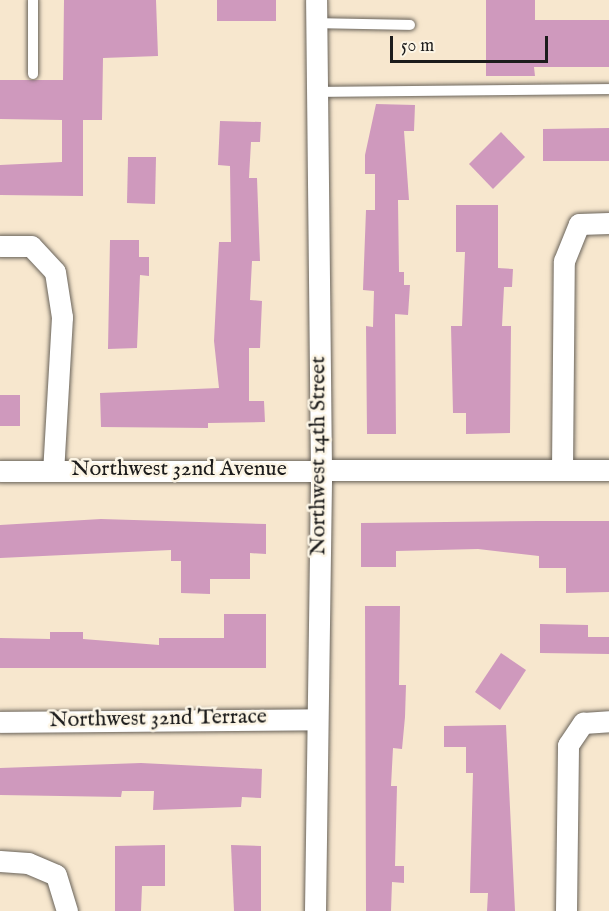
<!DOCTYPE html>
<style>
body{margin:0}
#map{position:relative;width:609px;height:911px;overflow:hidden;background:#f7e7ce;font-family:"IM FELL English",serif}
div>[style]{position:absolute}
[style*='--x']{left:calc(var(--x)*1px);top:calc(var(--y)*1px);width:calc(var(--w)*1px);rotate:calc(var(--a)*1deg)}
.building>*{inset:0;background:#cf99bd}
.roads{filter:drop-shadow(0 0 2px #69635a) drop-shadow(0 0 2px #69635a)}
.service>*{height:10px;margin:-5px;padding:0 5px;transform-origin:5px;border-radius:5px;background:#fff}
.minor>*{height:21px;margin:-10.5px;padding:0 10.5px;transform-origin:10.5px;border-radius:10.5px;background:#fff}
span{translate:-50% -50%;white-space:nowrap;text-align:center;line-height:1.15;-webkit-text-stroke:5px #fcf5e5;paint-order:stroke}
.street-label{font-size:22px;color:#1c1c1c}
.scale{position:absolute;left:390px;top:36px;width:158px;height:27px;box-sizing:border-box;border:3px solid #1c1c1c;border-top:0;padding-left:8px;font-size:18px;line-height:21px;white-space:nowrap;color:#1c1c1c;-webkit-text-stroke:4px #fcf5e5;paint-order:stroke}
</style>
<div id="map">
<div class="building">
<div style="clip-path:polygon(64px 0,156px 0,158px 56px,103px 58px,102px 120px,83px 120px,83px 196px,0 195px,0 165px,62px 162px,62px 120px,0 119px,0 80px,63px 80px)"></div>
<div style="clip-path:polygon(217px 0,276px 0,276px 21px,217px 21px)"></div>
<div style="clip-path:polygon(486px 0,535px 0,535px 20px,609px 20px,609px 67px,534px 67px,535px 76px,486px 76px)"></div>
<div style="clip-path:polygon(376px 104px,415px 105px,414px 131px,404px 131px,409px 200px,398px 200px,399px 272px,404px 272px,404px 285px,410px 285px,408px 315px,395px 314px,396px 434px,367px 434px,366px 326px,373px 327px,374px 291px,363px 290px,366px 210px,375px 210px,375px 174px,365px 174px,365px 155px)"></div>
<div style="clip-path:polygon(220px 121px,261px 122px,260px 142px,251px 142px,249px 178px,257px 178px,260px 261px,252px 261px,250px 300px,262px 301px,260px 348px,249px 348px,249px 401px,264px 401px,265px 422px,208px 423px,208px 428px,101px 427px,100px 393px,219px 388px,214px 341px,219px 242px,231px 242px,230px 166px,218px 165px)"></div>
<div style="clip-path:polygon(609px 128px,609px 161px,543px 161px,543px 129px)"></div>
<div style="clip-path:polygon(501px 132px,525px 157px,493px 189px,469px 164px)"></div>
<div style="clip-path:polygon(128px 157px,156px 157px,155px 204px,127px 203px)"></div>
<div style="clip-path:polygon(456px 205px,498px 205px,498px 268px,513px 269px,512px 287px,504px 287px,502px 326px,511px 326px,510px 433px,466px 434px,466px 413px,453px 413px,451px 326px,462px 326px,465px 252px,456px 252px)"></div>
<div style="clip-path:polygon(110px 240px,139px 240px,139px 257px,149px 257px,149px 276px,140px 275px,137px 348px,108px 349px)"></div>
<div style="clip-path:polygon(0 395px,20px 395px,20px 426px,0 426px)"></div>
<div style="clip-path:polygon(101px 519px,266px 524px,266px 554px,250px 553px,250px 579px,210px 579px,210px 594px,181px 593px,181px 561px,171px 561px,171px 550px,0 558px,0 525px)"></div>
<div style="clip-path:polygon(539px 521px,609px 521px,609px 592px,566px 593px,566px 568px,539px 568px,539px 556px,478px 549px,396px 551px,396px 567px,361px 567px,361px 523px)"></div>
<div style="clip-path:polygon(365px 606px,400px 606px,399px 685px,406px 685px,405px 717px,402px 749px,393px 748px,391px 786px,397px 786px,395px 866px,404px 866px,404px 883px,392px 882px,391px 911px,366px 911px)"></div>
<div style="clip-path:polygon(224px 614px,266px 614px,266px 668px,0 668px,0 638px,50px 639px,50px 632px,83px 632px,83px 639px,159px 645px,159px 638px,224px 638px)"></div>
<div style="clip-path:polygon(540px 624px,588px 625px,588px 637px,609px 637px,609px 654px,540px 653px)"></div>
<div style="clip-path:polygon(501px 653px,526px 670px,500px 710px,475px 692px)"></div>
<div style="clip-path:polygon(506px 725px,515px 911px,487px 911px,488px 893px,470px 893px,473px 773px,466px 773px,466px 747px,444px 747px,444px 726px)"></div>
<div style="clip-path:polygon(141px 763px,262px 769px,261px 798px,242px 797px,241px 807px,153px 810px,154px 791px,122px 791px,121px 797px,0 795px,0 768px)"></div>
<div style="clip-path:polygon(165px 845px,165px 886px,142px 886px,141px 911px,115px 911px,115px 846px)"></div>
<div style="clip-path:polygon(231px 845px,261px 846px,261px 911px,234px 911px)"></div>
</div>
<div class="roads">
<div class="service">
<div style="--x:33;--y:0;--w:74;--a:90"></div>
<div style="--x:316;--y:23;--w:94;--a:1.2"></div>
<div style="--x:316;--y:92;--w:293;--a:-0.6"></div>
</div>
<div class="minor">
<div style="--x:0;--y:246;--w:31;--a:0"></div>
<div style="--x:31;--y:246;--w:35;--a:47"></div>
<div style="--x:55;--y:272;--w:46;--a:81.2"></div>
<div style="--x:62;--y:317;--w:154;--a:93.3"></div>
<div style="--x:562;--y:470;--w:209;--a:-89.5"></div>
<div style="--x:564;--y:261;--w:40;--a:-68"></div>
<div style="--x:579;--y:224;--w:30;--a:-2"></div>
<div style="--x:0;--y:471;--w:609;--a:-0.09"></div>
<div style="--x:0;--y:722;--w:316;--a:-0.5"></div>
<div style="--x:0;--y:861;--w:28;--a:4"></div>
<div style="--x:28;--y:863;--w:30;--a:23"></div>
<div style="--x:56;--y:875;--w:38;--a:73"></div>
<div style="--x:315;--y:911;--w:442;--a:-89.2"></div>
<div style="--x:321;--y:469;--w:469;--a:-90.6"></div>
<div style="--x:566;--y:911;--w:166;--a:-89.3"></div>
<div style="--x:568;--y:745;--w:27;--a:-56"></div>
<div style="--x:583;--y:723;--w:26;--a:-4"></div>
</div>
</div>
<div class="street-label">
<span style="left:319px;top:456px;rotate:-90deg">Northwest 14th Street</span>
<span style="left:179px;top:470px">Northwest 32nd Avenue</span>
<span style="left:158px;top:719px;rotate:-1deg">Northwest 32nd Terrace</span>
</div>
<div class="scale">50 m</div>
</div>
